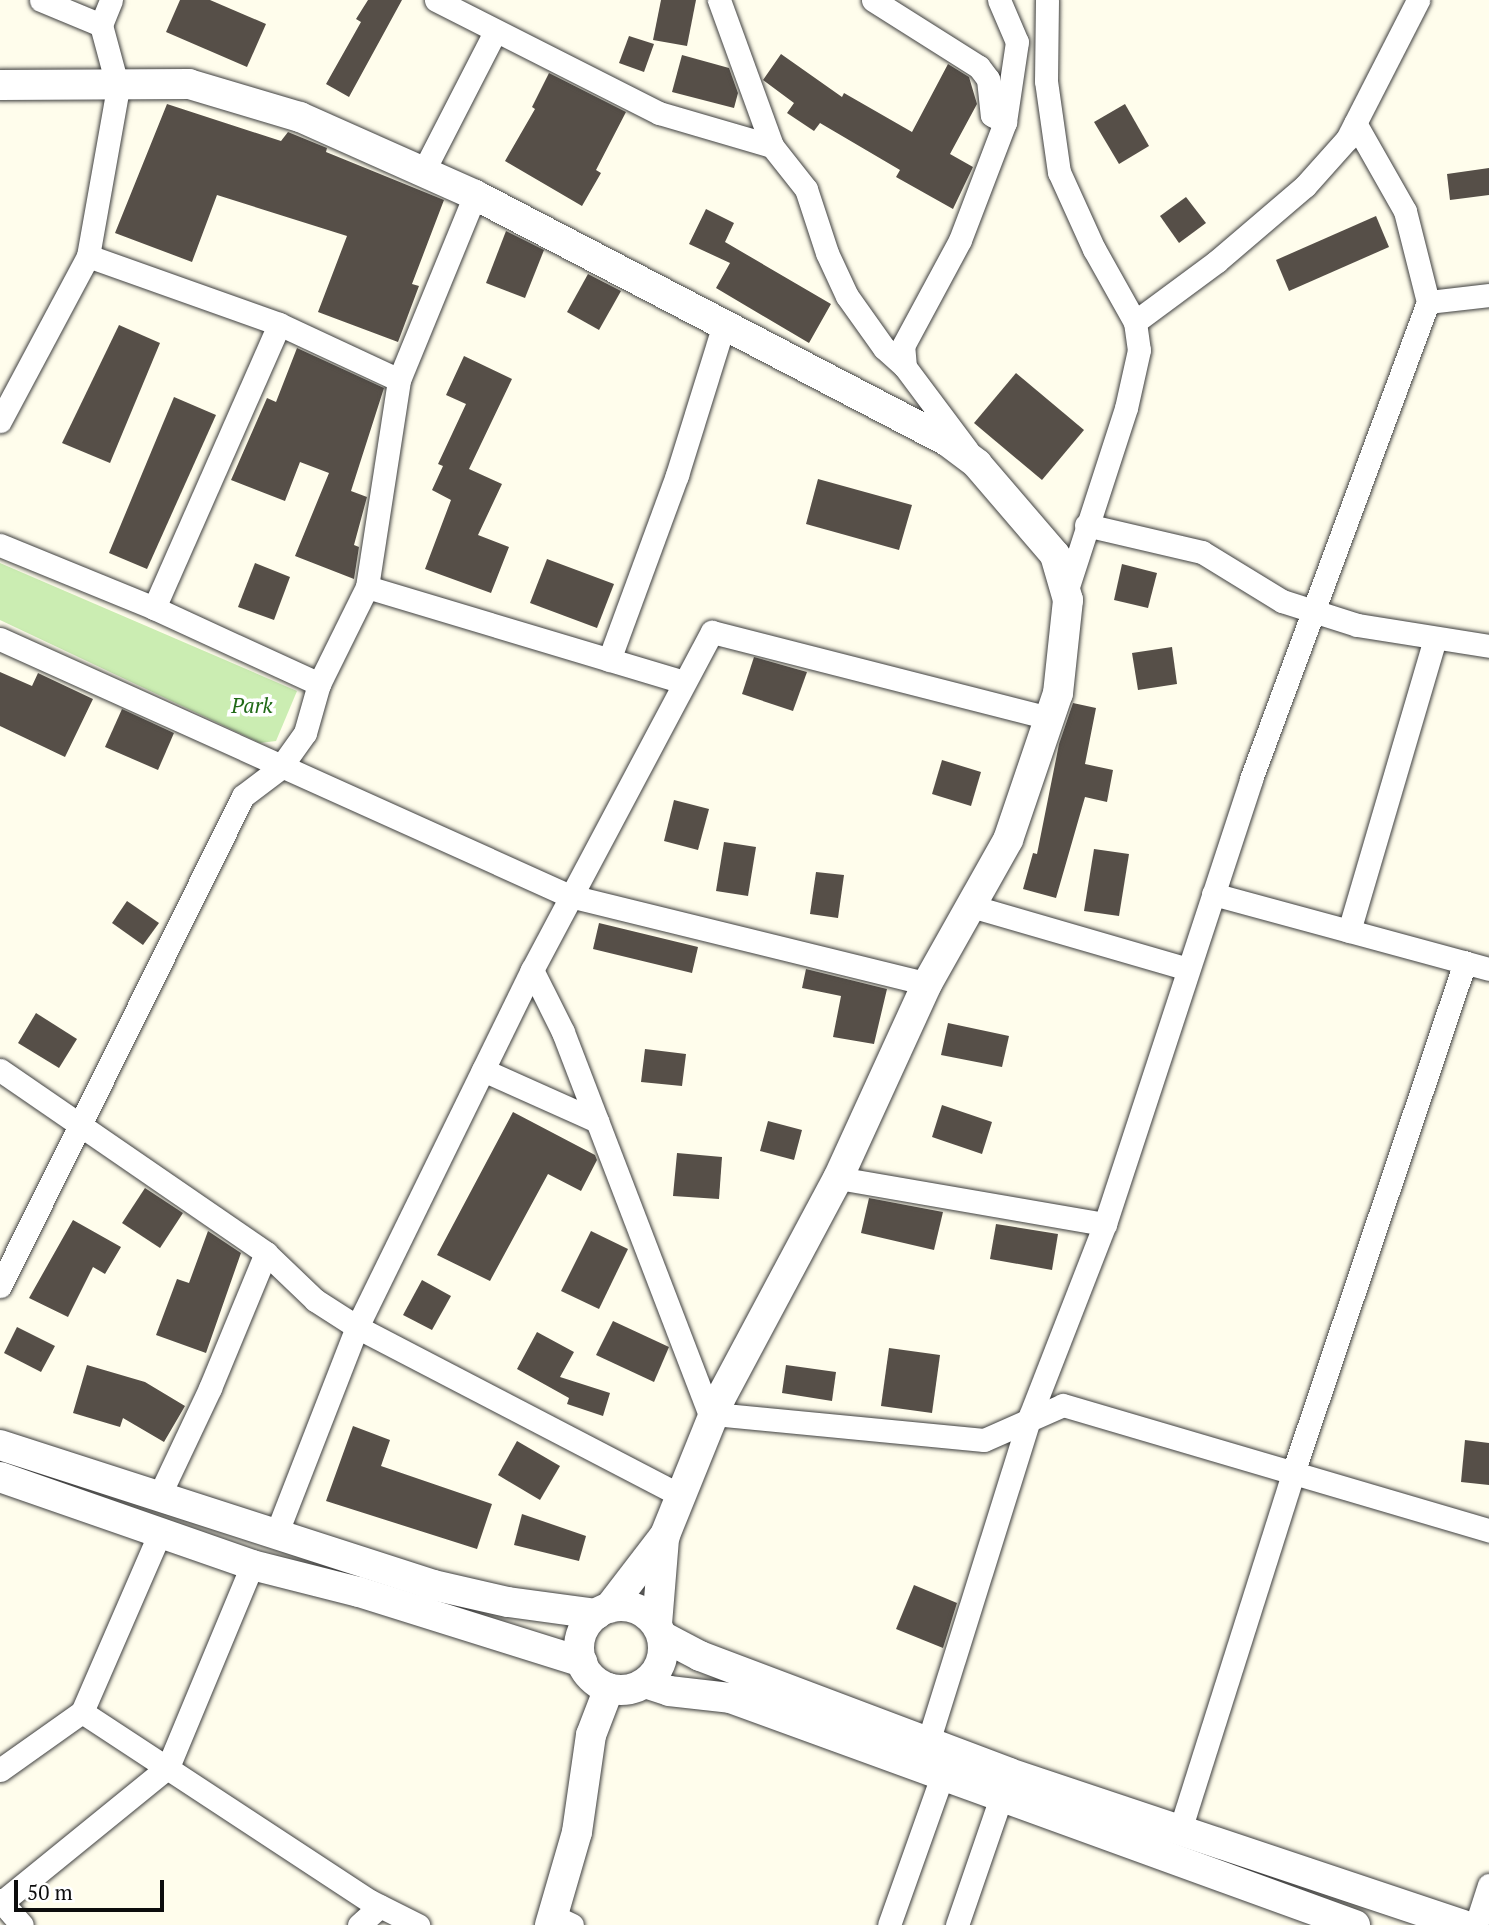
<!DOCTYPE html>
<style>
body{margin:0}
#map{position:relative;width:1489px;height:1925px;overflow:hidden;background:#fffdec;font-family:"PT Serif",serif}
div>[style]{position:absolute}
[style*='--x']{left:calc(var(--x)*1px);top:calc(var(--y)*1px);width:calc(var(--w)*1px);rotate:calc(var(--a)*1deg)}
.green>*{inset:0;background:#cbedb2}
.building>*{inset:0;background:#564f48}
.roads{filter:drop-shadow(0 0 2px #404040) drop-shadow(0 0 2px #404040)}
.minor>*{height:23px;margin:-11.5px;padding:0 11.5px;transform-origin:11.5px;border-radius:11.5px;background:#fff}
.tertiary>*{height:30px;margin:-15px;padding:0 15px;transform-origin:15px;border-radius:15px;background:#fff}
.tertiary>.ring{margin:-15px;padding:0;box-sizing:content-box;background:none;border:30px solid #fff;border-radius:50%}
span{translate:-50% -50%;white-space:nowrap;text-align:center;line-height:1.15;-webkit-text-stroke:7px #fff;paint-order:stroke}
.park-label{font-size:21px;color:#216a17;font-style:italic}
.scale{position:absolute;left:14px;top:1880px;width:150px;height:32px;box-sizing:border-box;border:4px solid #0d0d0d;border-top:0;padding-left:9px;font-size:21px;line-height:24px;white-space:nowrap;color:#0d0d0d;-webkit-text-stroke:5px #fff;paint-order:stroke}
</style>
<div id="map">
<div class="green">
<div style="clip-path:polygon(0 563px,297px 691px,276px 741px,260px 743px,0 620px)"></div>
</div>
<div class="building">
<div style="clip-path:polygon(180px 0,210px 0,266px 24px,247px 67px,166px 32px)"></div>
<div style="clip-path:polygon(368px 0,402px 0,349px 97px,326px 84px,361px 22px,356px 19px)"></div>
<div style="clip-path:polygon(661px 0,696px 0,687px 46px,653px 40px)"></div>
<div style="clip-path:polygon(629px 36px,654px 44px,644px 72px,619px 63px)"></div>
<div style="clip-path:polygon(781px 54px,842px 97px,844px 93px,912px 132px,948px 64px,969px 77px,977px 104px,950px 154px,973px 167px,953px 209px,896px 177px,900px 170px,820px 123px,814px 131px,787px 113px,794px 103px,763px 80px)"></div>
<div style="clip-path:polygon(682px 55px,729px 68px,738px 93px,734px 108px,672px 92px)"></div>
<div style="clip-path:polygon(549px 73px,626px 112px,596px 170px,601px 173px,582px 206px,505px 161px,535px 109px,532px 107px)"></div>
<div style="clip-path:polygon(167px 104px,281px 141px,288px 132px,327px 148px,326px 152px,444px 200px,412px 284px,419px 286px,398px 342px,318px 312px,347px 236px,217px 195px,192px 262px,115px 233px)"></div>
<div style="clip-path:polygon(1125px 104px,1149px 146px,1119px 164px,1094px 122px)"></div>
<div style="clip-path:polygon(1489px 168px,1489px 195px,1450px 200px,1447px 174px)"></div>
<div style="clip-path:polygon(1186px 197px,1206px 223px,1179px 243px,1160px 216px)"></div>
<div style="clip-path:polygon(706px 209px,734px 223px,725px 242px,831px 304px,809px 343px,716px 288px,730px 263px,689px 244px)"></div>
<div style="clip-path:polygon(1376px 216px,1389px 247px,1289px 291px,1276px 260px)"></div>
<div style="clip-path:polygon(506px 231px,544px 250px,525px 298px,486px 283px)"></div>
<div style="clip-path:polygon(588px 274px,621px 291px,599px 330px,567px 312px)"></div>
<div style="clip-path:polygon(119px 325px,160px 343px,110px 463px,62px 443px)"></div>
<div style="clip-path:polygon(297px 348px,384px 388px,351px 491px,367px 497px,354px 545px,359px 547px,354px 579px,295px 556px,329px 473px,300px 462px,285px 501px,231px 480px,267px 398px,276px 402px)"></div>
<div style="clip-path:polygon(464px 356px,512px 379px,469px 469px,502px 484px,478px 535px,509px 547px,491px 593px,425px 569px,451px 500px,432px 490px,443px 466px,438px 464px,466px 404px,446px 395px)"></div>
<div style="clip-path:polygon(1016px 373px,1084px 430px,1042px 480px,974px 423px)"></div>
<div style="clip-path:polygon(174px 397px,216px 415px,147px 569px,109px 553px)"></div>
<div style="clip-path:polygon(818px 479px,912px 505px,899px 550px,806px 524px)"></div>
<div style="clip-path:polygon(547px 559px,614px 584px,597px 628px,530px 603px)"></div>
<div style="clip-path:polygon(255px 563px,290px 577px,274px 620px,238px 607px)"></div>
<div style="clip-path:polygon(1122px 564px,1157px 573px,1148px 608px,1114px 600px)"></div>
<div style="clip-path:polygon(1172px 647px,1177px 684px,1138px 690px,1132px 653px)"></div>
<div style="clip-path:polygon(754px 657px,807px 672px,793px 711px,742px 694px)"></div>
<div style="clip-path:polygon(0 672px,32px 686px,38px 673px,93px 699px,65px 757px,0 726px)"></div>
<div style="clip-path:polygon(1073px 703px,1096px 708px,1085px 764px,1113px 770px,1107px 802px,1085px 797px,1056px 898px,1023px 889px,1033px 853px,1037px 854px,1059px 744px)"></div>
<div style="clip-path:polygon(122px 709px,174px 733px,158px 770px,105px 747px)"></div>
<div style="clip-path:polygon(942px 760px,981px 772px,971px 806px,932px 794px)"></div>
<div style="clip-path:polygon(674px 800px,709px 809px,698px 850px,664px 841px)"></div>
<div style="clip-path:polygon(724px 842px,756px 847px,748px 896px,716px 891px)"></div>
<div style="clip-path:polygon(1094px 849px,1129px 854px,1119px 916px,1084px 911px)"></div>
<div style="clip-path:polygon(816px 872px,844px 875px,838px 918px,810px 914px)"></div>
<div style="clip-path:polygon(127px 901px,159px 923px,143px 945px,112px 923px)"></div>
<div style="clip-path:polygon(599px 923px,698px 947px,692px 973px,593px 949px)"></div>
<div style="clip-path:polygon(806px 969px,887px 989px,874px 1044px,833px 1037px,841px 996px,802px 988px)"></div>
<div style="clip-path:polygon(36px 1013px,77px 1039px,59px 1068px,18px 1043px)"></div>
<div style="clip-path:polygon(948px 1023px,1009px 1036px,1002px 1067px,941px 1055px)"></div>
<div style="clip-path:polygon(645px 1049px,686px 1054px,682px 1086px,641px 1082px)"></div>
<div style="clip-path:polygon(942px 1105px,992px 1122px,982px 1154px,932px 1137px)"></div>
<div style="clip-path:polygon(513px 1112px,595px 1155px,597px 1160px,581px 1191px,548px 1174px,490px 1281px,437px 1255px)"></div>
<div style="clip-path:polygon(768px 1121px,802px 1130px,794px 1160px,760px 1151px)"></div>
<div style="clip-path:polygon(677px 1153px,722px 1157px,719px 1199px,673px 1196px)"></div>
<div style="clip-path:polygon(145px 1188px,183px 1213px,160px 1248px,122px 1223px)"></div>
<div style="clip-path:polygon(869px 1198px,943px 1212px,934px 1250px,861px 1233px)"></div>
<div style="clip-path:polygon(73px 1220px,121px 1247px,105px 1274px,93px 1267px,68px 1317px,29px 1298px)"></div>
<div style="clip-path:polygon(996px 1224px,1058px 1234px,1052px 1270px,990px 1259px)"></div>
<div style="clip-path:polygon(208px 1231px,241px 1253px,206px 1353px,156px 1335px,177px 1279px,189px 1283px)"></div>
<div style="clip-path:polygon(591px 1231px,628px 1249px,599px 1309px,561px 1291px)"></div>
<div style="clip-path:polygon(422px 1280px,451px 1296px,432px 1330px,403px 1315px)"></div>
<div style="clip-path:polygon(613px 1321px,669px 1347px,654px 1382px,596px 1355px)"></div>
<div style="clip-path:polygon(17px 1327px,55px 1346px,41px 1372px,4px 1353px)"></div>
<div style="clip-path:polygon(537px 1332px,574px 1352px,560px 1377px,610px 1393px,603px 1416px,567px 1404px,569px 1398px,517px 1369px)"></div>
<div style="clip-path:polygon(889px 1348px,940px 1355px,932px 1413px,881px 1406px)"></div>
<div style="clip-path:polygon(87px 1365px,145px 1382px,185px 1406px,164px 1442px,123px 1418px,120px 1427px,73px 1413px)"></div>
<div style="clip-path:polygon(786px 1365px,836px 1372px,832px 1401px,782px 1393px)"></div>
<div style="clip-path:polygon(353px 1426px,390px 1440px,381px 1466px,492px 1504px,477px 1549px,326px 1501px)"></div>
<div style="clip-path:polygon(1465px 1440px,1489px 1443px,1489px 1485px,1461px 1482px)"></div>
<div style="clip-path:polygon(517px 1441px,560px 1466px,540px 1500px,498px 1475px)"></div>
<div style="clip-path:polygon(522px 1514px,586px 1536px,579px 1561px,514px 1545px)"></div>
<div style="clip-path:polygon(914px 1585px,957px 1603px,943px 1648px,896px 1629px)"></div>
</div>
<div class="roads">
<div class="minor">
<div style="--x:41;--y:0;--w:65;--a:22.6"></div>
<div style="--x:436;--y:0;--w:250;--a:26.9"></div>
<div style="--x:659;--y:113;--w:118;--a:16.3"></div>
<div style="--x:772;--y:146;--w:55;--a:51.7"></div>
<div style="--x:806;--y:189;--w:67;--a:71.8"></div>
<div style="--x:827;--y:253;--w:47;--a:65.1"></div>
<div style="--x:847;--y:296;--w:64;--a:54.6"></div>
<div style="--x:884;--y:348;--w:28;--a:42"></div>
<div style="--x:719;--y:0;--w:155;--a:70"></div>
<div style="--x:873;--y:0;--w:125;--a:32.3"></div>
<div style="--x:979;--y:67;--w:15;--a:53"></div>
<div style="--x:988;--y:79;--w:36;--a:84"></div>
<div style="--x:992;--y:115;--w:15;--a:28"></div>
<div style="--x:1047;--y:0;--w:81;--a:90.7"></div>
<div style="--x:1046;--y:81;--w:92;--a:81.9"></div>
<div style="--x:1059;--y:172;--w:85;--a:65.6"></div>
<div style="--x:1094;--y:249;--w:84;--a:60.7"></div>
<div style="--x:1135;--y:322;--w:28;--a:82"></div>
<div style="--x:1139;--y:350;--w:59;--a:102.6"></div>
<div style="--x:1126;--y:408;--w:194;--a:108"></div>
<div style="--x:423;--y:172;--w:157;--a:-62.8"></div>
<div style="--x:88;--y:256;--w:203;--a:19.6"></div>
<div style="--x:279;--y:324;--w:132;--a:25"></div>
<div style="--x:1428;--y:302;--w:61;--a:-6.5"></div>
<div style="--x:1135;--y:322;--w:101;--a:-36.5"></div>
<div style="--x:1216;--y:262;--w:117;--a:-40.5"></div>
<div style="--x:1305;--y:186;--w:63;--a:-48.2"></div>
<div style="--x:1347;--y:139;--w:156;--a:-62.9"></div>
<div style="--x:0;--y:421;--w:187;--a:-61.9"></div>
<div style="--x:88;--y:256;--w:171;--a:-79.9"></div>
<div style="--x:118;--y:88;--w:65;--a:-105.1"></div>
<div style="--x:101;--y:25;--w:27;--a:-68"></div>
<div style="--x:967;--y:450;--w:104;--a:-126.8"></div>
<div style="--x:905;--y:367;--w:21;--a:-95"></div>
<div style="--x:903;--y:346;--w:120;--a:-61.7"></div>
<div style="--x:960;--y:240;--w:126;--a:-69.1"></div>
<div style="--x:1005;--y:122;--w:81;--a:-81.5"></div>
<div style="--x:1017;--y:42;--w:46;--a:-113.2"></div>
<div style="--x:1086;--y:525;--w:119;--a:13.1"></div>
<div style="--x:1202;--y:552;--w:94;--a:31.5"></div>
<div style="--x:1282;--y:601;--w:79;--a:17.7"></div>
<div style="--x:1357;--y:625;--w:134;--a:9"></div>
<div style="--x:0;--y:545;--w:166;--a:22.2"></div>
<div style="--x:154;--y:608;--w:182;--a:24.7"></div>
<div style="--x:367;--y:587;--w:331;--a:16.7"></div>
<div style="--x:154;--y:608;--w:310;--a:-66.2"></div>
<div style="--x:0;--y:639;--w:625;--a:24.27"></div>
<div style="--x:570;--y:896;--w:368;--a:13.8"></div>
<div style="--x:609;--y:660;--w:197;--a:-69.8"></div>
<div style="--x:677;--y:475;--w:158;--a:-72.7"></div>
<div style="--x:1213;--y:894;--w:286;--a:15.2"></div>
<div style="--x:971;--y:906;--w:226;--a:16.2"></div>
<div style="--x:1349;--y:931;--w:304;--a:-73.6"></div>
<div style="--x:532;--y:970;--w:69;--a:63.4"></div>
<div style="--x:563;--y:1032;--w:416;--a:69"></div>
<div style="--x:0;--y:1070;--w:323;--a:34.5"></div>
<div style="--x:266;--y:1253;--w:68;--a:43.8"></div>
<div style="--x:315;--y:1300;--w:50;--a:32.7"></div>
<div style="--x:357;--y:1327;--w:365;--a:27.5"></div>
<div style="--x:483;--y:1070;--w:125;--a:24.1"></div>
<div style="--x:838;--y:1178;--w:271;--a:9.8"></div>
<div style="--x:0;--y:1286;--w:547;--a:-63.62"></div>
<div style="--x:243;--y:796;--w:46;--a:-37.1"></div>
<div style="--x:280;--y:768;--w:43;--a:-54.5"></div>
<div style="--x:305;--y:733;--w:51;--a:-74.1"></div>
<div style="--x:319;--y:684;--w:108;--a:-63.7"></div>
<div style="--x:367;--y:587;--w:209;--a:-81.2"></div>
<div style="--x:399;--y:380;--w:200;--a:-67.7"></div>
<div style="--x:714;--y:1414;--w:271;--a:5.5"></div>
<div style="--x:984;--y:1440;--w:86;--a:-23.9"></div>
<div style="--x:1063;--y:1405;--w:444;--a:16.4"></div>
<div style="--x:160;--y:1494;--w:117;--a:-64.7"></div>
<div style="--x:210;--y:1388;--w:146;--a:-67.5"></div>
<div style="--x:277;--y:1532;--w:220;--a:-68.7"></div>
<div style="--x:357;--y:1327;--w:398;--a:-63.9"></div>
<div style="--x:532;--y:970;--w:383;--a:-62"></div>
<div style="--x:712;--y:632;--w:348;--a:14.3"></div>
<div style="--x:82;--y:1712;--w:344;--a:33.3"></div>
<div style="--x:370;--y:1901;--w:54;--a:26.6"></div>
<div style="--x:928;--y:1742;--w:342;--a:-72.6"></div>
<div style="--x:1030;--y:1416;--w:206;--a:-68.7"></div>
<div style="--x:1105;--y:1224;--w:468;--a:-71.8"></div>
<div style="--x:1251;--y:779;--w:509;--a:-69.64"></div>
<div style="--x:1428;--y:302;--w:94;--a:-104.2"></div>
<div style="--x:1405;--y:211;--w:101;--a:-119.6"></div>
<div style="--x:0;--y:1770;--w:100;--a:-35.3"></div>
<div style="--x:82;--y:1712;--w:195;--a:-66.5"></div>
<div style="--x:1180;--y:1830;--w:374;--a:-72.4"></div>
<div style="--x:1293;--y:1473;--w:539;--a:-71.4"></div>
<div style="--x:0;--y:1900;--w:33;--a:49"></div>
<div style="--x:2;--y:1902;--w:214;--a:-39.1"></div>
<div style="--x:168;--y:1767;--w:219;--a:-67.4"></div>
<div style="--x:553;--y:1916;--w:21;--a:25"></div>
<div style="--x:359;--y:1925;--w:28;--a:-42"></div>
<div style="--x:889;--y:1925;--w:158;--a:-70.4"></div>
<div style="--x:957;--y:1925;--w:150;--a:-71"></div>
<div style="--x:1476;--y:1925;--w:42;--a:-72"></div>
</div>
<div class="tertiary">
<div style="--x:0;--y:85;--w:189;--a:-0.3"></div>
<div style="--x:189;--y:84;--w:116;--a:16.6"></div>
<div style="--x:300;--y:117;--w:192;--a:24"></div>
<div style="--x:475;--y:195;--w:532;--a:27.53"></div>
<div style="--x:947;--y:441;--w:38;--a:37"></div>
<div style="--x:977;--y:464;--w:120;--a:49.4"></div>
<div style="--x:1055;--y:555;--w:47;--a:73.9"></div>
<div style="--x:1068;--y:600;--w:94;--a:96.1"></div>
<div style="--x:1058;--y:693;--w:155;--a:108.8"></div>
<div style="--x:1008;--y:840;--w:165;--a:119.4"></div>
<div style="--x:927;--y:984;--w:213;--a:114.6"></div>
<div style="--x:838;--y:1178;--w:251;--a:118.1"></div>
<div style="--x:720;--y:1399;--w:147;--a:112"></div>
<div style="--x:665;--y:1535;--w:92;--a:127.5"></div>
<div style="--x:0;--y:1445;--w:455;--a:17.9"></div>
<div style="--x:433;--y:1585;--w:77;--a:12.8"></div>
<div style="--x:508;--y:1602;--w:90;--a:7.7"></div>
<div style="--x:0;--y:1477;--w:267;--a:19.2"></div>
<div style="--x:252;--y:1565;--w:110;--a:14.2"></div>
<div style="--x:359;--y:1592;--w:234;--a:17.4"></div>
<div class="ring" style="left:579px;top:1606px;width:54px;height:54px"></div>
<div style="--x:657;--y:1624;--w:85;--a:-85.3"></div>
<div style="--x:662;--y:1636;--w:43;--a:27.8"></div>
<div style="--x:700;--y:1656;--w:330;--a:20.7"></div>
<div style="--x:1009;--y:1773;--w:479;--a:18.5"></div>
<div style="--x:645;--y:1683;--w:25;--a:18"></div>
<div style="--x:669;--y:1691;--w:61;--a:6.5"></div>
<div style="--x:730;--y:1698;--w:665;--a:19.96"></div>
<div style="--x:550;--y:1925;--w:97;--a:-73.8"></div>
<div style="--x:577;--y:1832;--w:98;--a:-81.8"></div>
<div style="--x:591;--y:1735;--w:50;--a:-69"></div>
</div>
</div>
<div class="park-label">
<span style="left:252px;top:705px">Park</span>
</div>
<div class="scale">50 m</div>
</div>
